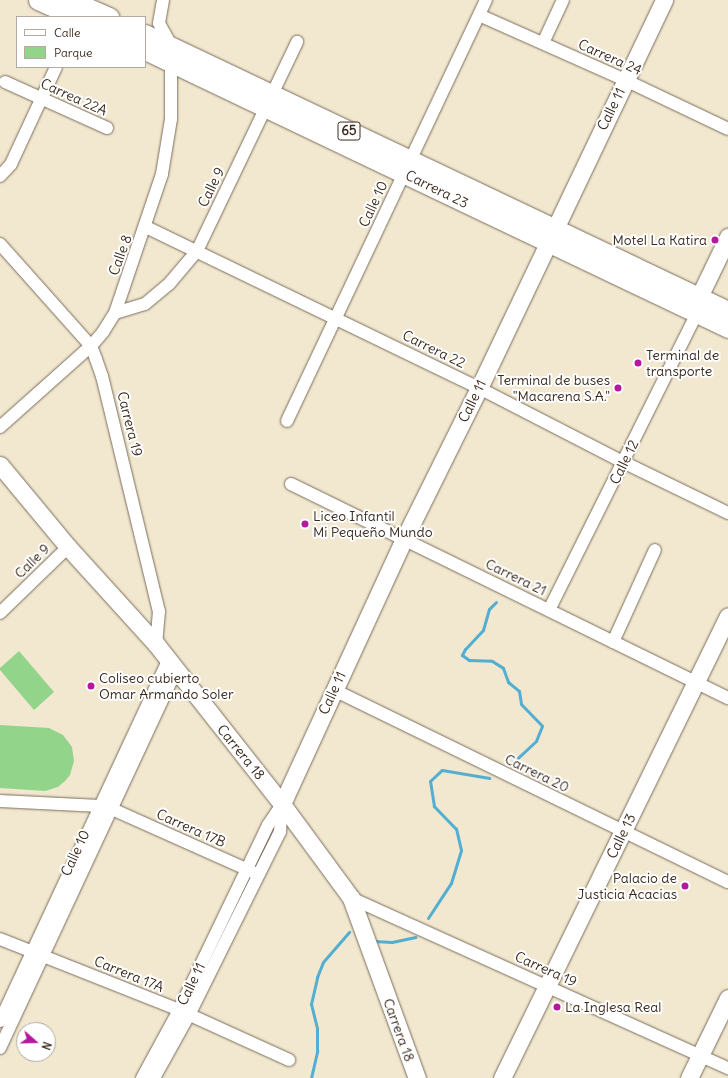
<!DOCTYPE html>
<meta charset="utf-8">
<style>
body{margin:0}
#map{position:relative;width:728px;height:1078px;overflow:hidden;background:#f1e8cf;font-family:Delius,sans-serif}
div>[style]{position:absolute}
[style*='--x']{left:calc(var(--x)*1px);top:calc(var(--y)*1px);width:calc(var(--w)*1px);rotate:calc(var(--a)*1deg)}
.green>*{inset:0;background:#93d48b}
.stream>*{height:3px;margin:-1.5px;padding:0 1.5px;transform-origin:1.5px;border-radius:1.5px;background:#53aed1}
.roads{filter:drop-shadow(0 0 1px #7b6c5c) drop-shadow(0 0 1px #7b6c5c)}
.street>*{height:12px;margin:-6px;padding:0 6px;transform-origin:6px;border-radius:6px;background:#fff}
.secondary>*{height:17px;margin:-8.5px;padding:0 8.5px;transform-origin:8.5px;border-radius:8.5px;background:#fff}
.primary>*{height:19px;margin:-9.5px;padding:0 9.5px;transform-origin:9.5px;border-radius:9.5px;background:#fff}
.dots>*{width:11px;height:11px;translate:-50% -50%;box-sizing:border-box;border:2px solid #fff;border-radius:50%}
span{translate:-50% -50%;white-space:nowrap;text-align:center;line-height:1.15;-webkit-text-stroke:4px #fff;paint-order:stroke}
.shield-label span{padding:1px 3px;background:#fff;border:1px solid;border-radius:3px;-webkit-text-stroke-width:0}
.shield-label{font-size:13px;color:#3b2a1e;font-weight:700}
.street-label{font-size:14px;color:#3b2a1e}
.poi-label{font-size:14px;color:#3b2a1e}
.right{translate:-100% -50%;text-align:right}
.left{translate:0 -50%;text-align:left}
.legend{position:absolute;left:16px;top:16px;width:130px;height:52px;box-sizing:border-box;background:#fff;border:1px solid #b1aaa5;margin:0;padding:5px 7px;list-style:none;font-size:12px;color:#3b2a1e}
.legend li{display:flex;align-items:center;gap:8px;height:20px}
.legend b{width:20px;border:1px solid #b1aaa5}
.north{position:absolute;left:16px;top:1022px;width:40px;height:40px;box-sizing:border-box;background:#fff;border:1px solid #b1aaa5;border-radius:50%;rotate:110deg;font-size:11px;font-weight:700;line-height:16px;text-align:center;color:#3b2a1e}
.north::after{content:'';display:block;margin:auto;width:14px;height:18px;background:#b5179e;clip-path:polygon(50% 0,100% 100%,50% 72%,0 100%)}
</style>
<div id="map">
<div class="green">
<div style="clip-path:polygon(19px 651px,54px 692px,34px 710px,0 670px,0 668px)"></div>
<div style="clip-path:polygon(0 725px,49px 728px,63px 735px,72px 747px,74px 761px,70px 775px,65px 781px,58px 787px,45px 791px,0 788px)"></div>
</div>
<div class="stream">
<div style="--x:496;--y:602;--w:10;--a:135"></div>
<div style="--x:489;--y:609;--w:22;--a:106"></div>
<div style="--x:483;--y:630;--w:26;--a:133"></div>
<div style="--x:465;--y:649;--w:7;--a:117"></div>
<div style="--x:462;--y:655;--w:9;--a:36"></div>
<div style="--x:469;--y:660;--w:23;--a:2"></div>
<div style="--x:492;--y:661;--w:13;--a:32"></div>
<div style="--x:503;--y:668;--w:15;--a:70"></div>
<div style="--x:508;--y:682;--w:14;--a:39"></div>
<div style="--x:519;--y:691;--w:13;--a:81"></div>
<div style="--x:521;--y:704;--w:30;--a:46"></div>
<div style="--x:542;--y:726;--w:16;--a:112"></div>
<div style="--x:536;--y:741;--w:34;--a:137"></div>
<div style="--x:428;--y:918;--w:42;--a:-56.7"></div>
<div style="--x:451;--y:883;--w:34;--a:-73"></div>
<div style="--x:461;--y:850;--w:22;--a:-103"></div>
<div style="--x:456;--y:829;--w:32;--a:-134"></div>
<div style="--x:434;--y:806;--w:25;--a:-99"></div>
<div style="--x:430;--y:781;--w:16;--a:-43"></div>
<div style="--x:442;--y:770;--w:48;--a:9.7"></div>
<div style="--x:374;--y:941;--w:18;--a:3"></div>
<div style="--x:392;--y:942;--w:24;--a:-12"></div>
<div style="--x:311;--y:1078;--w:28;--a:-77"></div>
<div style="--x:317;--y:1051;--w:23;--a:-90"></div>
<div style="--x:317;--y:1028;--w:25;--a:-104"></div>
<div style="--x:311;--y:1004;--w:28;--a:-77"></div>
<div style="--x:317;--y:977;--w:16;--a:-68"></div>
<div style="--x:323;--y:962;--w:40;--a:-49"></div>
</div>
<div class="roads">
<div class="street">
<div style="--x:479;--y:15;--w:160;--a:24"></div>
<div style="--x:625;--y:80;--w:114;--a:25.4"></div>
<div style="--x:543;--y:43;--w:47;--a:-65.1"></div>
<div style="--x:5;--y:82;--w:112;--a:24.3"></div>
<div style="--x:0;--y:176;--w:16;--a:-47"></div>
<div style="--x:11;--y:164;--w:107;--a:-65.1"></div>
<div style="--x:146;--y:227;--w:370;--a:25.8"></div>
<div style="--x:479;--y:388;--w:162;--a:27.2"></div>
<div style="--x:623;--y:462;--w:117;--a:25.9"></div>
<div style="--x:0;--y:244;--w:137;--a:48.3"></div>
<div style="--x:91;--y:346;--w:14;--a:69"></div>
<div style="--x:96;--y:359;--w:18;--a:71"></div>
<div style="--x:102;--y:376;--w:242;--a:76.4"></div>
<div style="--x:159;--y:611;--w:33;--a:95"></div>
<div style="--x:115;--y:313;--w:31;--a:-17"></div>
<div style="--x:145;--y:304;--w:31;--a:-40"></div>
<div style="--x:169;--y:284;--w:43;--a:-49.7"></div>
<div style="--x:197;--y:251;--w:232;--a:-64.4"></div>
<div style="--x:287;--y:421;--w:466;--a:-64.7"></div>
<div style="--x:0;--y:427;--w:122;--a:-41.7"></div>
<div style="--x:91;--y:346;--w:18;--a:-49"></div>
<div style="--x:103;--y:332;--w:22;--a:-58"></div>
<div style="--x:115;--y:313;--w:147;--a:-71.3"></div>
<div style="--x:162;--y:174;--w:56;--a:-80.7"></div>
<div style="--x:171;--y:119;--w:74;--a:-90"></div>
<div style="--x:171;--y:45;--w:25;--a:-119"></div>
<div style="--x:159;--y:23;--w:23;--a:-80"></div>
<div style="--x:291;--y:484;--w:487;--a:26.1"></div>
<div style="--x:549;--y:610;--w:332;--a:-63.5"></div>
<div style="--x:0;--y:613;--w:95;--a:-44.1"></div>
<div style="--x:613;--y:642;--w:101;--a:-65.5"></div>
<div style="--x:334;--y:690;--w:438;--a:26"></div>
<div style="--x:0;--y:801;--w:100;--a:2.9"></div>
<div style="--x:100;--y:806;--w:12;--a:14"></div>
<div style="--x:112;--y:809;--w:154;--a:24.1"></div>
<div style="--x:351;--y:898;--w:414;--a:24.3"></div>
<div style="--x:0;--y:939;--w:193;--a:21.6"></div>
<div style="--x:179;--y:1010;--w:121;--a:24.4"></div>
<div style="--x:0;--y:1021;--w:398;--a:-65"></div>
<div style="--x:0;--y:1048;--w:417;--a:-65"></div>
<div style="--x:142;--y:1078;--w:77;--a:-61.4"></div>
<div style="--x:179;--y:1010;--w:205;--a:-64.3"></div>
<div style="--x:268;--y:825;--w:25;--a:-56"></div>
<div style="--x:154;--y:1078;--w:72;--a:-60.9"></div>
<div style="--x:189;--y:1015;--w:204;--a:-63.6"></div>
<div style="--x:280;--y:832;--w:28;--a:-86"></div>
</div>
<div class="secondary">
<div style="--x:699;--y:297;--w:67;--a:-64.2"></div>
<div style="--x:0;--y:465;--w:107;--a:50.3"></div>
<div style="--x:68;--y:547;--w:131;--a:47.8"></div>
<div style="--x:156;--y:644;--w:204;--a:51.8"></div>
<div style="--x:282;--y:804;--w:117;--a:53.7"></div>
<div style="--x:351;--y:898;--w:192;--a:69.9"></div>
<div style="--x:282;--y:804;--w:292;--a:-65.3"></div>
<div style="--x:404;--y:539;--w:169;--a:-63.6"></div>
<div style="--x:479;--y:388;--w:430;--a:-64.5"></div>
<div style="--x:502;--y:1078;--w:514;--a:-63.93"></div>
<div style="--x:689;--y:1078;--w:89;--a:-64"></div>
</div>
<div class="primary">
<div style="--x:38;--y:0;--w:42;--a:24.1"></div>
<div style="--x:70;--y:0;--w:43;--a:23.6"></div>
<div style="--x:145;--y:34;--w:645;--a:25.41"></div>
<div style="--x:145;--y:50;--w:646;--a:25.49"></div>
</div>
</div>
<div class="dots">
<div style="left:715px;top:240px;background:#b5179e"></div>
<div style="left:638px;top:363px;background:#b5179e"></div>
<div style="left:618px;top:388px;background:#b5179e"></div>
<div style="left:305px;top:524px;background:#b5179e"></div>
<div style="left:91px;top:686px;background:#b5179e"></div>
<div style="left:685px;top:886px;background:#b5179e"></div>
<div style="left:557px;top:1007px;background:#b5179e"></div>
</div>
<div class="shield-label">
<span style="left:349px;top:131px">65</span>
</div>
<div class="street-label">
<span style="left:610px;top:57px;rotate:24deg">Carrera 24</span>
<span style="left:74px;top:97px;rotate:24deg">Carrea 22A</span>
<span style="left:611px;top:109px;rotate:-64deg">Calle 11</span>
<span style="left:211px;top:187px;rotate:-64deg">Calle 9</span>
<span style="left:437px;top:189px;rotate:26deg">Carrera 23</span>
<span style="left:373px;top:204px;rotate:-65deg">Calle 10</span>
<span style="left:120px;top:255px;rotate:-70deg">Calle 8</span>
<span style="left:434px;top:349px;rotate:26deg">Carrera 22</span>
<span style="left:472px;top:401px;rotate:-64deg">Calle 11</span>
<span style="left:130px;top:424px;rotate:76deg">Carrera 19</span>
<span style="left:624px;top:462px;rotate:-64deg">Calle 12</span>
<span style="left:32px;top:561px;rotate:-44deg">Calle 9</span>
<span style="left:516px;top:577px;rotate:26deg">Carrera 21</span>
<span style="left:332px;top:693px;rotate:-65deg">Calle 11</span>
<span style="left:241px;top:752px;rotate:51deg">Carrera 18</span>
<span style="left:537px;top:773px;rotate:26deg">Carrera 20</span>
<span style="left:191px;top:828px;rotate:24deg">Carrera 17B</span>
<span style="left:621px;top:836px;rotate:-64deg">Calle 13</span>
<span style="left:75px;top:853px;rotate:-65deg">Calle 10</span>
<span style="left:546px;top:969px;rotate:24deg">Carrera 19</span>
<span style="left:129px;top:974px;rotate:22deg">Carrera 17A</span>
<span style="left:191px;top:984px;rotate:-64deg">Calle 11</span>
<span style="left:399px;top:1030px;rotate:70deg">Carrera 18</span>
</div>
<div class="poi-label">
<span class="right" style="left:707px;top:240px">Motel La Katira</span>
<span class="left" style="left:646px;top:363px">Terminal de<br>transporte</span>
<span class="right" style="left:610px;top:388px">Terminal de buses<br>"Macarena S.A."</span>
<span class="left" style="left:313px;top:524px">Liceo Infantil<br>Mi Pequeño Mundo</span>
<span class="left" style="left:99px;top:686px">Coliseo cubierto<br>Omar Armando Soler</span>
<span class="right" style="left:677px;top:886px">Palacio de<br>Justicia Acacias</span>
<span class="left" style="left:565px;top:1007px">La Inglesa Real</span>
</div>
<ul class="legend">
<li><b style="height:5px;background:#fff"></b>Calle</li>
<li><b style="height:11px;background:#93d48b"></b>Parque</li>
</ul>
<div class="north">N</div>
</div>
